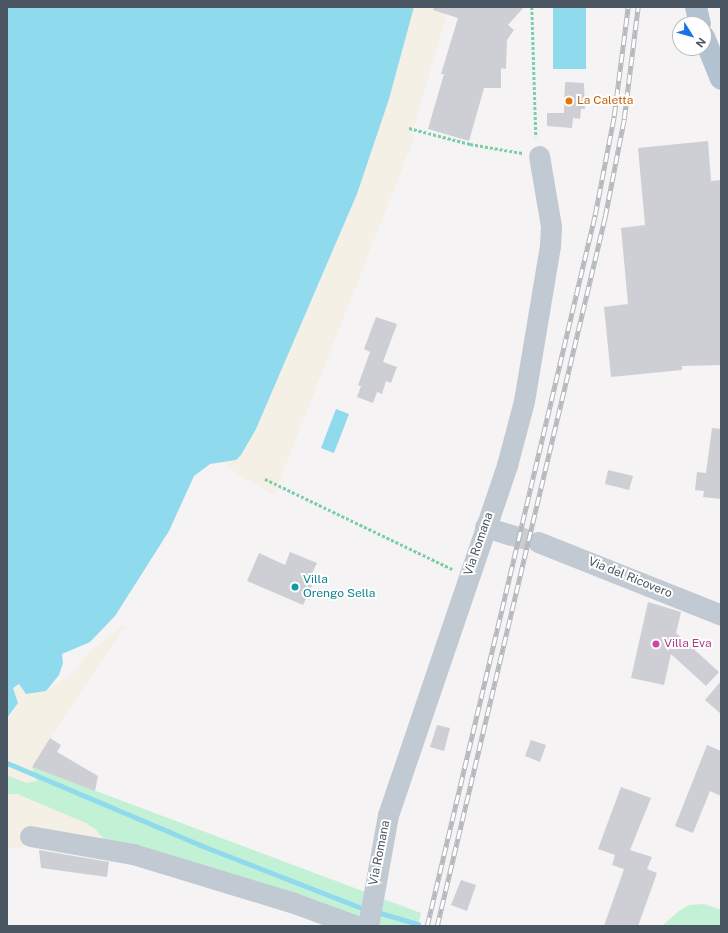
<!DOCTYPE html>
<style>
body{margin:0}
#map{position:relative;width:728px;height:933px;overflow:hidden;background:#f5f3f3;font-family:"Public Sans",sans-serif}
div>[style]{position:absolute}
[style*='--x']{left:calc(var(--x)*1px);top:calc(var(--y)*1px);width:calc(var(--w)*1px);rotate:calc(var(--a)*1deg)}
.green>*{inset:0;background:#c3f1d5}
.sand>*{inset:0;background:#f5f0e5}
.water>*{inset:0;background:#90daee}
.stream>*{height:5px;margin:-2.5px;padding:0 2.5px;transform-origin:2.5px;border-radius:2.5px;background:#90daee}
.building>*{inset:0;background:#cdcfd5}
.minor-tunnel>*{height:21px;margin-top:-10.5px;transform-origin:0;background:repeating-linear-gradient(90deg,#caccce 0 21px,transparent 0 31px)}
.path>*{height:2.5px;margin-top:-1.25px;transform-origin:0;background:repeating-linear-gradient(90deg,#7ad0a6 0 3px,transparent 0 5px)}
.minor>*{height:21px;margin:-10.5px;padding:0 10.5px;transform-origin:10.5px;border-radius:10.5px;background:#c1cad2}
.major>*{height:22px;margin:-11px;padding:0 11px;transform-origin:11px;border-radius:11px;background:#b3c2d1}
.rail>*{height:4.5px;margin-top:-2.25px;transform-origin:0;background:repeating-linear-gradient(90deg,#fff 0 9px,#b5b8bd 0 18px);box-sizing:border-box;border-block:1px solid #b5b8bd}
.dots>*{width:11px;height:11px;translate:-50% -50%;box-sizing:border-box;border:2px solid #fff;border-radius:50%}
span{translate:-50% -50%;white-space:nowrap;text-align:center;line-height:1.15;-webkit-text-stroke:4px #fff;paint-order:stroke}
.food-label{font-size:12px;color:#c56008}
.left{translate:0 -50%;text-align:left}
.street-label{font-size:12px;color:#4a5661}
.culture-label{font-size:12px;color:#0d838f}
.hotel-label{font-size:12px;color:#b23c85}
.frame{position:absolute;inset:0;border:8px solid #4a5661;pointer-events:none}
.north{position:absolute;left:672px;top:16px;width:40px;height:40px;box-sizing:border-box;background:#fff;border:1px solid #b7bbc0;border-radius:50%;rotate:127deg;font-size:11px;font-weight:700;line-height:16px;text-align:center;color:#4a5661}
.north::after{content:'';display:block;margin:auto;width:14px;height:18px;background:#1a73e8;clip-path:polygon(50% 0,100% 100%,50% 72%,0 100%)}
</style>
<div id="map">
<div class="green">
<div style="clip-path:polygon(32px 767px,421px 913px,418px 926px,372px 926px,105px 841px,95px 829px,17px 794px,7px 794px,7px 775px,27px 783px)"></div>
<div style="clip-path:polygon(704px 904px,721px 910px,721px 926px,662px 926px,680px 910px,689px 905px)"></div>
</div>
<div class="sand">
<div style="clip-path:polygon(414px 7px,449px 7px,412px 133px,415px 136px,274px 495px,236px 473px,224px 463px,236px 460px,256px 429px,320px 282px,357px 194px,389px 99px)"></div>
<div style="clip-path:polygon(126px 625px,32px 767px,37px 781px,27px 783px,7px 775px,7px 718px,14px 711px,13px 688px,19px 684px,46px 691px,73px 674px,86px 656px,121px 626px)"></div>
<div style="clip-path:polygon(7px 794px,17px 794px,86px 823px,95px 829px,105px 841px,26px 828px,24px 848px,7px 848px)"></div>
</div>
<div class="water">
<div style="clip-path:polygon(7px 7px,414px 7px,389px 99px,357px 194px,256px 429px,241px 455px,236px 460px,210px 464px,194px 476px,169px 531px,115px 616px,90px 642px,62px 654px,63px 663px,59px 675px,46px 691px,26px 694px,19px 684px,13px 688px,18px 703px,7px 718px)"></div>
<div style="clip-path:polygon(553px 7px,586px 7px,586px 69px,553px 69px)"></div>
<div style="clip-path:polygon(336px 409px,349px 414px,334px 453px,321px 448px)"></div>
</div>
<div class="stream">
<div style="--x:7;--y:763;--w:210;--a:23"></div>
<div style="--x:200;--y:845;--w:174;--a:21.3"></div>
<div style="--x:377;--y:912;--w:43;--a:16.3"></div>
</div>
<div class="building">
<div style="clip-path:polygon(434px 7px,524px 7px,508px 25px,514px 30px,507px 40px,506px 69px,501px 68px,501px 88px,484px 88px,469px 141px,428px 129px,444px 74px,441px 74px,458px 18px,433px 10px)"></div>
<div style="clip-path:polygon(565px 82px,584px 83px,585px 109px,581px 109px,580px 119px,573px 118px,572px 128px,547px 126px,547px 113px,564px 113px)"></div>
<div style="clip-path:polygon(708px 141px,711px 181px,721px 180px,721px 365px,682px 366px,682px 370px,611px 377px,604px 307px,628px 304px,621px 228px,645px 225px,638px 148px)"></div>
<div style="clip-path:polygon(376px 317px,397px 324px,383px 362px,397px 367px,391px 383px,386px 381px,382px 394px,377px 392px,373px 403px,357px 397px,361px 386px,358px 385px,370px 352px,364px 349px)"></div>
<div style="clip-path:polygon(712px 428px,721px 429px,721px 499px,703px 497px,704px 491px,695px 490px,697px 472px,706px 473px)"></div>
<div style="clip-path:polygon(608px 470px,633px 476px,629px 490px,605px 484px)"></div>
<div style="clip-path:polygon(290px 552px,317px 563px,309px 579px,314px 581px,303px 605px,247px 581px,259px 553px,285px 565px)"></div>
<div style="clip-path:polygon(648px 602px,681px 612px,676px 633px,719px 672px,706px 686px,671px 654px,664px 685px,631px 678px)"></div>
<div style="clip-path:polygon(721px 681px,721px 714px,705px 700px)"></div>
<div style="clip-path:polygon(437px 725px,450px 728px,444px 751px,430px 747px)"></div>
<div style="clip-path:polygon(50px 738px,61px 745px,57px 752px,98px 776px,95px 791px,32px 767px)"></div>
<div style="clip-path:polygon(531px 740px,546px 745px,540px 762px,525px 756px)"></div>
<div style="clip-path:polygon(707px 745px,721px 751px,721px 796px,710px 791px,693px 833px,675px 826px)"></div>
<div style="clip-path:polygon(621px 787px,651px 798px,630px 850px,652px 857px,647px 869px,657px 873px,638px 926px,604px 926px,624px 869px,612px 865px,615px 855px,598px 849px)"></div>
<div style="clip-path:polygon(39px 850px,109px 862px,107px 877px,41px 868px)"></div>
<div style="clip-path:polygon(461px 880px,476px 885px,467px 911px,451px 905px)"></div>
</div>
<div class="minor-tunnel">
<div style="--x:508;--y:534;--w:31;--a:15"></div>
</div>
<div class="path">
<div style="--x:532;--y:7;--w:130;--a:88.2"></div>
<div style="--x:409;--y:128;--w:63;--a:14.7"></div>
<div style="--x:470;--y:144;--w:53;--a:9.8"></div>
<div style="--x:265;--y:479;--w:208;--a:25.7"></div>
</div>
<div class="minor">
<div style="--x:485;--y:527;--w:24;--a:17"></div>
<div style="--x:538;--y:542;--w:197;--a:21.7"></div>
<div style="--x:30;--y:836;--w:105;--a:9.9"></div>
<div style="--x:133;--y:854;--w:168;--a:16.9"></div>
<div style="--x:294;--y:903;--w:67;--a:20.1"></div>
<div style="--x:368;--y:926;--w:113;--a:-79.8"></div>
<div style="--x:388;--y:815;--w:370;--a:-71.2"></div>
<div style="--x:507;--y:465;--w:66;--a:-75.1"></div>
<div style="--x:524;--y:401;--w:157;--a:-80.5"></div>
<div style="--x:550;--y:246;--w:20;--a:-87"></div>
<div style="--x:551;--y:226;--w:71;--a:-99.7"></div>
</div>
<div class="major">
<div style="--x:696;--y:7;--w:17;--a:77"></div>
<div style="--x:704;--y:37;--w:45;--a:68"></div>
</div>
<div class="rail">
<div style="--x:427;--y:926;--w:731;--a:-76.71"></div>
<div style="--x:595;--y:215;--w:101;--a:-79.1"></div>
<div style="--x:614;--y:116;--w:110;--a:-82.7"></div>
<div style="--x:437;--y:926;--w:729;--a:-76.67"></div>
<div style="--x:605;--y:217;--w:100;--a:-79"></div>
<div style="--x:624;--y:119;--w:113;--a:-82.9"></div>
</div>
<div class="dots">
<div style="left:569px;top:101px;background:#e8710a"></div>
<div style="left:295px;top:587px;background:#0f9aa8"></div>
<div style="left:656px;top:644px;background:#d1479c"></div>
</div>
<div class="food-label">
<span class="left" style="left:577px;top:101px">La Caletta</span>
</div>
<div class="street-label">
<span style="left:479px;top:544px;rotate:-71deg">Via Romana</span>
<span style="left:630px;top:578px;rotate:22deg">Via del Ricovero</span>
<span style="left:380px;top:853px;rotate:-79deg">Via Romana</span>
</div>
<div class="culture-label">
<span class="left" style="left:303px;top:587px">Villa<br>Orengo Sella</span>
</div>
<div class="hotel-label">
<span class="left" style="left:664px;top:644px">Villa Eva</span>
</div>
<div class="frame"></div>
<div class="north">N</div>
</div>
